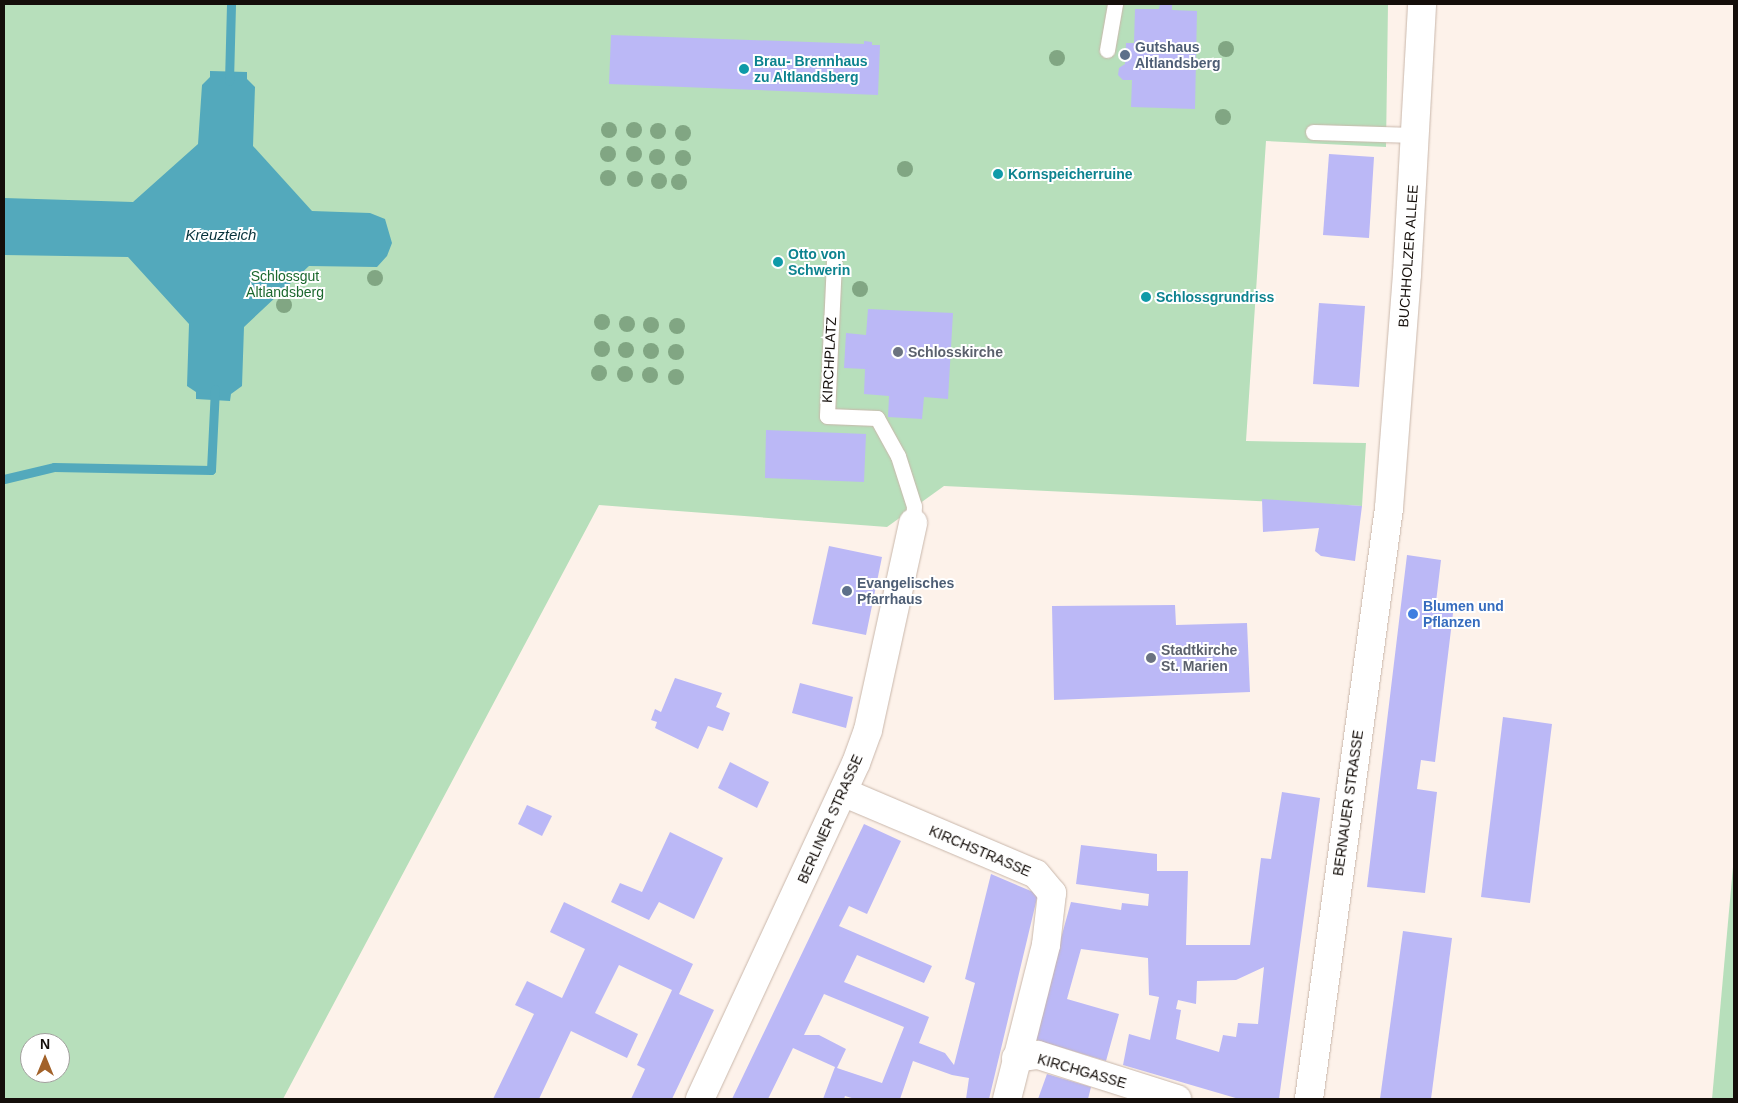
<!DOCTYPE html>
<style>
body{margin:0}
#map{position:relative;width:1738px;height:1103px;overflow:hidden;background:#fdf2ea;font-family:Helvetica,sans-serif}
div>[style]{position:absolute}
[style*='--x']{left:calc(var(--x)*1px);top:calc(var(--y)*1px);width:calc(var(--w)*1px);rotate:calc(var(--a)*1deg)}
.green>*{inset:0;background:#b7dfbb}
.water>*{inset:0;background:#53a9bc}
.stream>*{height:9px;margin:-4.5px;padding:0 4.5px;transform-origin:4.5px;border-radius:4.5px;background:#53a9bc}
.building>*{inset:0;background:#bbb8f6}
.roads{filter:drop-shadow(0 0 1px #c9b7ab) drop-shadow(0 0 1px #c9b7ab)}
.service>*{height:15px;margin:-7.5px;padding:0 7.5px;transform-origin:7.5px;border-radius:7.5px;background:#fff}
.minor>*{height:28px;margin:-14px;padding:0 14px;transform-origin:14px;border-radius:14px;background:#fff}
.secondary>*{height:28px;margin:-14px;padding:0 14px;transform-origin:14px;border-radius:14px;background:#fff}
.trees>*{width:16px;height:16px;margin:-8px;border-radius:50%;background:#81a683}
.dots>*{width:14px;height:14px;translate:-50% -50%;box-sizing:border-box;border:2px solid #fff;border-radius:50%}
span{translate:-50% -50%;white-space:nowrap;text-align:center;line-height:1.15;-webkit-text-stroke:4px #fff;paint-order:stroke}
.service-label{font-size:14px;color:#4e5e75;font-weight:700}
.left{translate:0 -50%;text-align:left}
.culture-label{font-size:14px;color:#0d838f;font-weight:700}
.street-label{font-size:14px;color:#140e0a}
.park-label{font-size:14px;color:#1c682e}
.worship-label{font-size:14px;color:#5b616d;font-weight:700}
.shop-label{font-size:14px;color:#366cbe;font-weight:700}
.water-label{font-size:15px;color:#07323b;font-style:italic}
.frame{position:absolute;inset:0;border:5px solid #140e0a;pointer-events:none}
.north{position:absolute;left:20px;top:1033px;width:50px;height:50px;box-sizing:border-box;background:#fff;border:1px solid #a19f9d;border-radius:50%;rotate:0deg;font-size:14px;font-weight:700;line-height:20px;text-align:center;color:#140e0a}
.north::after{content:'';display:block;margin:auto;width:18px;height:22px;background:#a2622a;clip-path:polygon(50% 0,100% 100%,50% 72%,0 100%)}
</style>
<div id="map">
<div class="green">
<div style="clip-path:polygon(evenodd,4px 4px,1388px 4px,1386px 147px,1266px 141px,1246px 441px,1366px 443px,1362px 506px,944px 486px,887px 527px,599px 505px,283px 1099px,4px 1099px,4px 4px,30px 1043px,60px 1043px,60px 1073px,30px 1073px,30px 1043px)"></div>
<div style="clip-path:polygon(1734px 857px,1734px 1099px,1712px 1099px,1733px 867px)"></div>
</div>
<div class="water">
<div style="clip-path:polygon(210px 71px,247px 72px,247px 79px,255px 87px,253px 146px,312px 211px,370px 213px,385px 219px,392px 243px,387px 256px,377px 267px,309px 266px,244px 327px,242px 386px,231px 394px,230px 401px,196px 399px,196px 392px,187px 386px,189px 324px,128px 257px,4px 255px,4px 198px,133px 202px,198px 144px,202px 85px,210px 77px)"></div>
</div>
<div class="stream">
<div style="--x:229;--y:81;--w:77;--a:-88.5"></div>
<div style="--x:4;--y:479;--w:51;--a:-13.5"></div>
<div style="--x:54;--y:467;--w:157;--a:1.1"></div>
<div style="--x:211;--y:470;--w:81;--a:-87.2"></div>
</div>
<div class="building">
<div style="clip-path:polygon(1160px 4px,1172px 4px,1172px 10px,1197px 11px,1195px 109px,1131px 107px,1132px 80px,1123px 80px,1118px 75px,1119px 68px,1125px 64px,1126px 43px,1134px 43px,1135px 9px,1159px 9px)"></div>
<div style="clip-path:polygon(611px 35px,864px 44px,864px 41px,872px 42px,872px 45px,880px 45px,878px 95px,609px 84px)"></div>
<div style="clip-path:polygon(1329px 154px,1374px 157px,1369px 238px,1323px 235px)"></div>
<div style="clip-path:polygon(1319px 303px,1365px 306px,1359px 387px,1313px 384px)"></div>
<div style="clip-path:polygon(868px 309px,953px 313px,948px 399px,924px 397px,922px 419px,888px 417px,889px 396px,864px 394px,865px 369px,844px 368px,846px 333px,866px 335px)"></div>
<div style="clip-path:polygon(766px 430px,866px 434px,864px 482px,765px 478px)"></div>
<div style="clip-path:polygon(1262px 499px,1362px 506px,1355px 561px,1321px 556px,1315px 551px,1319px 528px,1263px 532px)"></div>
<div style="clip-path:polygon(829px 546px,882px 557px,866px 635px,812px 624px)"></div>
<div style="clip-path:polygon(1407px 555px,1441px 560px,1436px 602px,1454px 605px,1435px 762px,1421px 760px,1417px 789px,1437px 792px,1425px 893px,1367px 887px)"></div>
<div style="clip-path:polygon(1175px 605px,1176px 625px,1247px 623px,1250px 692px,1054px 700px,1052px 606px)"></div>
<div style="clip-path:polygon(675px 678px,722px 693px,716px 707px,730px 713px,723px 731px,708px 726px,698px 749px,655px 728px,657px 722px,651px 720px,655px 709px,661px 712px)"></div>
<div style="clip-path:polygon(800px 683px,853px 697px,846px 728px,792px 713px)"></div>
<div style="clip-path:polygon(1503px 717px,1552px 724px,1530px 903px,1481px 897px)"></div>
<div style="clip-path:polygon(730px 762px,769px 782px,757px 808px,718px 788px)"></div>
<div style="clip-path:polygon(evenodd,1282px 792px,1320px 798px,1279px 1099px,1239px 1099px,1123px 1065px,1129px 1034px,1150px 1040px,1159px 997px,1149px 995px,1148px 958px,1081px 949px,1067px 999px,1119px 1014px,1106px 1061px,1033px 1039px,1071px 902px,1121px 910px,1122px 903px,1148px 906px,1149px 894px,1076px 884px,1081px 845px,1157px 854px,1157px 871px,1188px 871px,1186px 945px,1250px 945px,1261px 858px,1271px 859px,1282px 792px,1264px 967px,1258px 1024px,1238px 1023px,1236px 1037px,1223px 1035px,1219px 1052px,1176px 1039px,1181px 1010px,1176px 1009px,1178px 1000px,1196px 1004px,1197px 981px,1236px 980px,1264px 967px)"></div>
<div style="clip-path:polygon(527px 805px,552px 816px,542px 836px,518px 824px)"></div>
<div style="clip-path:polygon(evenodd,864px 824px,901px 841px,867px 914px,849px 906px,839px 926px,932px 966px,924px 983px,857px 955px,844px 982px,929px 1017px,919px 1043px,945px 1053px,954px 1065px,975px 983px,965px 979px,991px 874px,1038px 894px,989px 1099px,966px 1099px,969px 1078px,952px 1075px,913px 1061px,900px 1099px,855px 1099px,845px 1096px,844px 1099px,823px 1099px,835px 1067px,793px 1048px,768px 1099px,732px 1099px,864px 824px,824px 994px,904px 1027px,882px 1083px,837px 1068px,846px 1049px,819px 1035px,804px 1035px,824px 994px)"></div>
<div style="clip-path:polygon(670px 832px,723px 858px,694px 919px,659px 902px,649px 920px,611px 902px,620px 883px,642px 892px)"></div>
<div style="clip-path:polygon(564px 902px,693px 964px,679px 994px,714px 1010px,672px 1099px,631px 1099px,645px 1069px,637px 1065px,672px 990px,619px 965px,595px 1013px,638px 1034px,627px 1058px,571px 1031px,539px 1099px,493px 1099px,534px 1014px,515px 1005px,527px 981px,562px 998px,585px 949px,550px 932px)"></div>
<div style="clip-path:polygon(1403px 931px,1452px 938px,1431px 1099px,1380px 1099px)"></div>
<div style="clip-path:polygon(1047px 1074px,1091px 1087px,1088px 1099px,1038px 1099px)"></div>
</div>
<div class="roads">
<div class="service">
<div style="--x:1107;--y:50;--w:47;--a:-80.1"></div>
<div style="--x:1313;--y:132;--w:102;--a:1.7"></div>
<div style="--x:834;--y:261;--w:155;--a:92.6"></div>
<div style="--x:827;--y:416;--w:50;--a:2.3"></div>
<div style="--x:877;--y:418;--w:43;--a:61.1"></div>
<div style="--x:898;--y:456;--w:52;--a:72.3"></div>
<div style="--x:914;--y:506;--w:17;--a:93"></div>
</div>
<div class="minor">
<div style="--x:845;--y:793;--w:207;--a:23"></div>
<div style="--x:1036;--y:874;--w:25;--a:50"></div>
<div style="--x:1052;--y:893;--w:52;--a:96.6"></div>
<div style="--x:1046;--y:945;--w:159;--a:104.2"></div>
<div style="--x:1016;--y:1058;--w:22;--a:-8"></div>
<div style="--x:1038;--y:1055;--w:146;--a:17.6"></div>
<div style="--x:700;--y:1099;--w:370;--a:-65.1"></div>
<div style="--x:856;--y:763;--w:35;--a:-70"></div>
<div style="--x:868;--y:730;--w:212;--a:-77.7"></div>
</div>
<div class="secondary">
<div style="--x:1309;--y:1099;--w:596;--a:-82.29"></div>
<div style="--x:1389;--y:508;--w:235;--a:-85.6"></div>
<div style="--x:1407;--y:274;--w:270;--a:-86.8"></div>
</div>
</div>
<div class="trees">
<div style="left:1226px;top:49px"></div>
<div style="left:1057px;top:58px"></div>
<div style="left:1223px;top:117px"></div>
<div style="left:609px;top:130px"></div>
<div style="left:634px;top:130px"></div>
<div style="left:658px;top:131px"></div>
<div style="left:683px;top:133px"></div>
<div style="left:608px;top:154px"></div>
<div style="left:634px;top:154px"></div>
<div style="left:657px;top:157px"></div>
<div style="left:683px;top:158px"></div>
<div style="left:905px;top:169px"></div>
<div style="left:608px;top:178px"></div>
<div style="left:635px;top:179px"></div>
<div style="left:659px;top:181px"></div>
<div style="left:679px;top:182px"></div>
<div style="left:375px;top:278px"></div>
<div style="left:860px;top:289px"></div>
<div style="left:284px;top:305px"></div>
<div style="left:602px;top:322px"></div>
<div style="left:627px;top:324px"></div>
<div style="left:651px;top:325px"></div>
<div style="left:677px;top:326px"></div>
<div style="left:602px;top:349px"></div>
<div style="left:626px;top:350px"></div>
<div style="left:651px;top:351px"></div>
<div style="left:676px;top:352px"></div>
<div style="left:599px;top:373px"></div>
<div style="left:625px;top:374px"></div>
<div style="left:650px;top:375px"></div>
<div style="left:676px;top:377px"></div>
</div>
<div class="dots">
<div style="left:1125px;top:55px;background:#5c6f8a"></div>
<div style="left:744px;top:69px;background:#0f9aa8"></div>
<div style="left:998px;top:174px;background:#0f9aa8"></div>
<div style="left:778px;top:262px;background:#0f9aa8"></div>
<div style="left:1146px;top:297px;background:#0f9aa8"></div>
<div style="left:898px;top:352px;background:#6b7280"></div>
<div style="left:847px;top:591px;background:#5c6f8a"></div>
<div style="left:1413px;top:614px;background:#3f7fe0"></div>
<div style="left:1151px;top:658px;background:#6b7280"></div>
</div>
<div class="service-label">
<span class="left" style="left:1135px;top:55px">Gutshaus<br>Altlandsberg</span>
<span class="left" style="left:857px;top:591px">Evangelisches<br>Pfarrhaus</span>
</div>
<div class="culture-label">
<span class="left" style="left:754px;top:69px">Brau- Brennhaus<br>zu Altlandsberg</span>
<span class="left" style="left:1008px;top:174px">Kornspeicherruine</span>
<span class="left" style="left:788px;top:262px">Otto von<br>Schwerin</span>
<span class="left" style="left:1156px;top:297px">Schlossgrundriss</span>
</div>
<div class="street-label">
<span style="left:1408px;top:256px;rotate:-86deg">BUCHHOLZER ALLEE</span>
<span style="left:829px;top:360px;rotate:-87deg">KIRCHPLATZ</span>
<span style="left:1348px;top:803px;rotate:-82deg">BERNAUER STRASSE</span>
<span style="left:830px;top:819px;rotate:-66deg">BERLINER STRASSE</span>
<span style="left:980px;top:851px;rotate:23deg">KIRCHSTRASSE</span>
<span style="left:1082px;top:1071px;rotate:16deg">KIRCHGASSE</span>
</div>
<div class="park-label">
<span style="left:285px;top:284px">Schlossgut<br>Altlandsberg</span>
</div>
<div class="worship-label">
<span class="left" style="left:908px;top:352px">Schlosskirche</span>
<span class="left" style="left:1161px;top:658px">Stadtkirche<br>St. Marien</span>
</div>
<div class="shop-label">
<span class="left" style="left:1423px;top:614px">Blumen und<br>Pflanzen</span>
</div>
<div class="water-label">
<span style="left:221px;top:235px">Kreuzteich</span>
</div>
<div class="frame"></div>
<div class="north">N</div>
</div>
